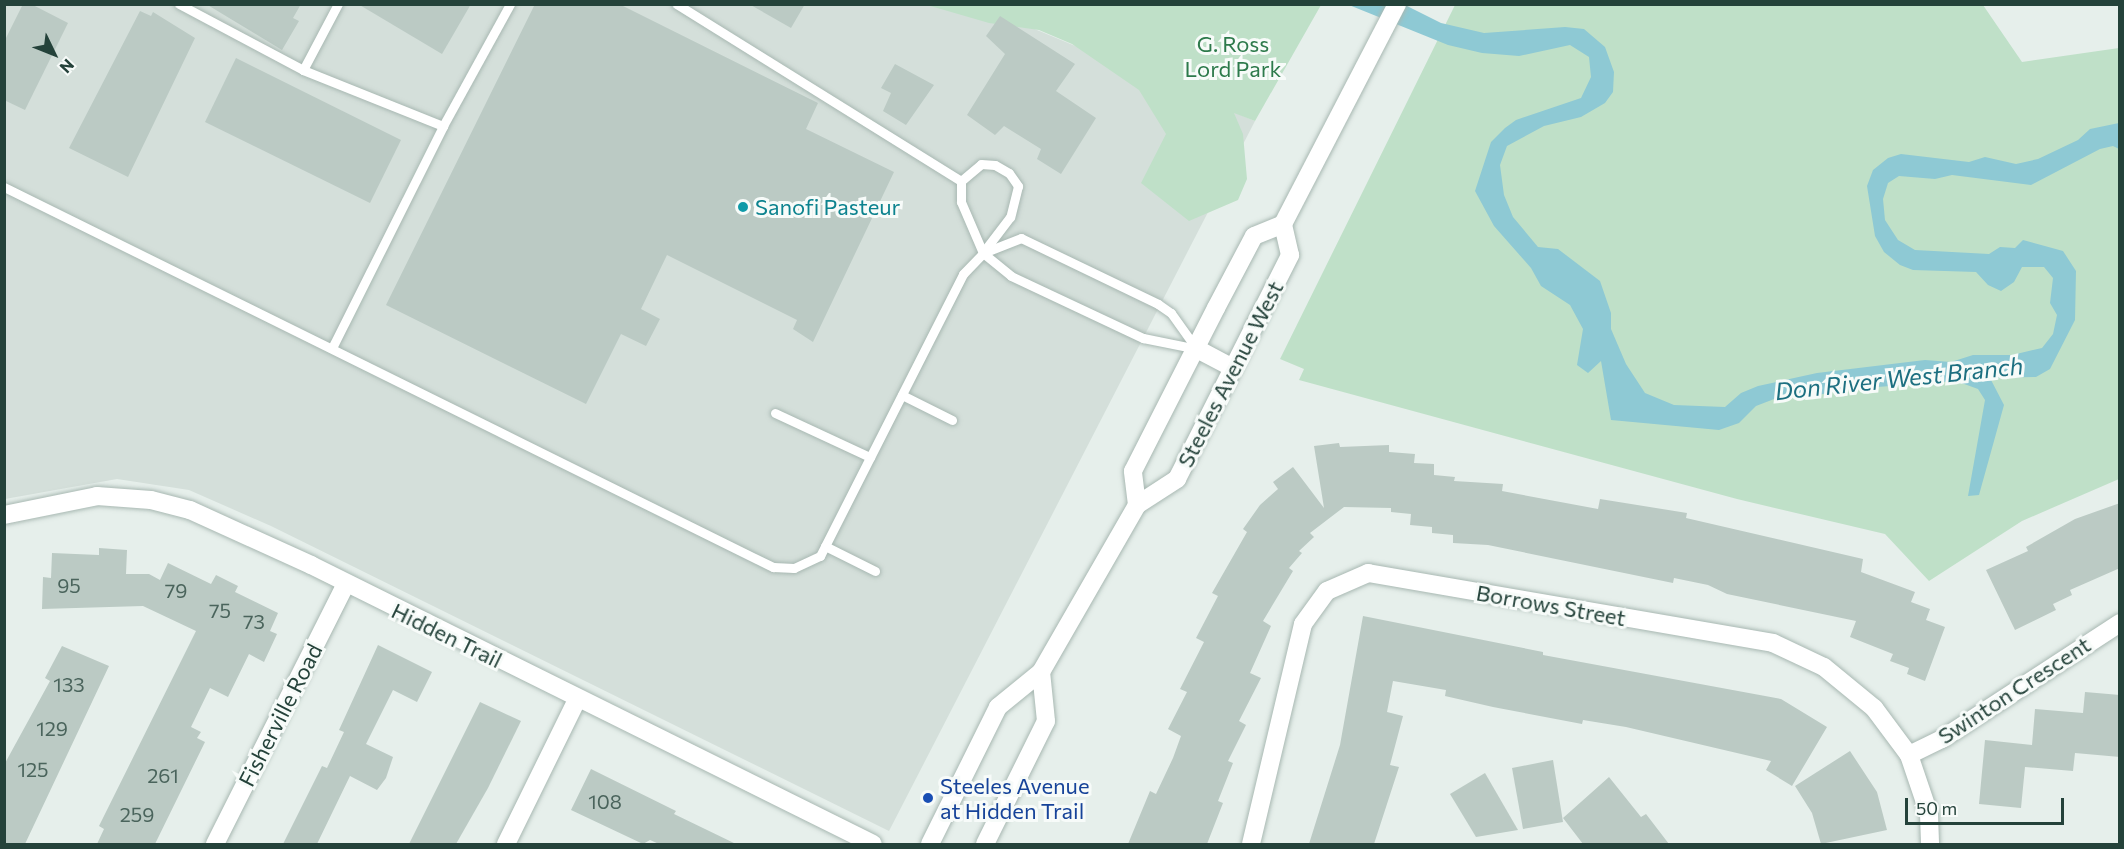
<!DOCTYPE html>
<style>
body{margin:0}
#map{position:relative;width:2124px;height:849px;overflow:hidden;background:#e6efeb;font-family:Commissioner,sans-serif}
div>[style]{position:absolute}
[style*='--x']{left:calc(var(--x)*1px);top:calc(var(--y)*1px);width:calc(var(--w)*1px);rotate:calc(var(--a)*1deg)}
.built>*{inset:0;background:#d4dfda}
.green>*{inset:0;background:#bfe0c8}
.water>*{inset:0;background:#8ec9d4}
.building>*{inset:0;background:#bbcac4}
.roads{filter:drop-shadow(0 0 2px #a8b8b2) drop-shadow(0 0 2px #a8b8b2)}
.lane>*{height:9px;margin:-4.5px;padding:0 4.5px;transform-origin:4.5px;border-radius:4.5px;background:#fff}
.street>*{height:18px;margin:-9px;padding:0 9px;transform-origin:9px;border-radius:9px;background:#fff}
.secondary>*{height:18px;margin:-9px;padding:0 9px;transform-origin:9px;border-radius:9px;background:#fff}
.dots>*{width:16px;height:16px;translate:-50% -50%;box-sizing:border-box;border:3px solid #f7fbf9;border-radius:50%}
span{translate:-50% -50%;white-space:nowrap;text-align:center;line-height:1.15;-webkit-text-stroke:6px #f7fbf9;paint-order:stroke}
.number-label{font-size:20px;color:#4a645c}
.number-label span{-webkit-text-stroke-width:0}
.park-label{font-size:22px;color:#2d7a4b}
.culture-label{font-size:22px;color:#0d838f}
.left{translate:0 -50%;text-align:left}
.street-label{font-size:22px;color:#24423a}
.transit-label{font-size:22px;color:#164399}
.water-label{font-size:24px;color:#1c6f80;font-style:italic}
.frame{position:absolute;inset:0;border:6px solid #24423a;pointer-events:none}
.north{position:absolute;left:24px;top:24px;width:60px;height:60px;-webkit-text-stroke:4px #f7fbf9;paint-order:stroke;rotate:133deg;font-size:16px;font-weight:700;line-height:24px;text-align:center;color:#24423a}
.north::after{content:'';display:block;margin:auto;width:21px;height:27px;background:#24423a;clip-path:polygon(50% 0,100% 100%,50% 72%,0 100%)}
.scale{position:absolute;left:1905px;top:798px;width:159px;height:27px;box-sizing:border-box;border:3px solid #24423a;border-top:0;padding-left:8px;font-size:18px;line-height:21px;white-space:nowrap;color:#24423a;-webkit-text-stroke:4px #f7fbf9;paint-order:stroke}
</style>
<div id="map">
<div class="built">
<div style="clip-path:polygon(5px 5px,977px 5px,1255px 121px,889px 831px,271px 526px,189px 490px,117px 479px,5px 499px)"></div>
</div>
<div class="green">
<div style="clip-path:polygon(927px 5px,1321px 5px,1255px 121px,1234px 113px,1243px 134px,1247px 179px,1238px 200px,1189px 221px,1141px 183px,1166px 134px,1139px 90px,1072px 44px,1039px 30px,989px 23px)"></div>
<div style="clip-path:polygon(1455px 5px,1983px 5px,2022px 62px,2119px 48px,2119px 479px,2022px 521px,1929px 581px,1885px 534px,1737px 499px,1299px 380px,1304px 369px,1280px 359px)"></div>
</div>
<div class="water">
<div style="clip-path:polygon(1349px 5px,1405px 5px,1441px 23px,1484px 33px,1565px 27px,1584px 29px,1605px 47px,1614px 72px,1613px 92px,1605px 103px,1581px 117px,1544px 126px,1507px 146px,1500px 165px,1504px 195px,1513px 217px,1538px 247px,1558px 249px,1600px 281px,1611px 313px,1611px 329px,1626px 364px,1645px 393px,1674px 405px,1725px 407px,1741px 393px,1758px 386px,1817px 373px,1925px 360px,1951px 362px,1973px 355px,2012px 355px,2042px 348px,2053px 334px,2057px 315px,2050px 303px,2053px 278px,2044px 267px,2022px 267px,2014px 282px,2001px 291px,1988px 285px,1976px 272px,1913px 270px,1900px 265px,1884px 252px,1875px 236px,1867px 186px,1873px 170px,1888px 158px,1901px 154px,1969px 162px,1985px 157px,2016px 164px,2038px 159px,2078px 140px,2090px 129px,2119px 123px,2119px 149px,2113px 146px,2100px 149px,2031px 185px,1952px 175px,1935px 179px,1899px 176px,1888px 183px,1883px 199px,1885px 220px,1898px 240px,1915px 250px,1989px 254px,2000px 247px,2015px 248px,2023px 240px,2063px 251px,2076px 271px,2075px 320px,2050px 369px,2036px 377px,1990px 378px,2004px 405px,1979px 495px,1968px 496px,1985px 400px,1978px 389px,1956px 381px,1838px 390px,1808px 398px,1792px 392px,1756px 406px,1739px 423px,1719px 430px,1611px 420px,1601px 361px,1588px 373px,1577px 365px,1583px 329px,1570px 305px,1541px 286px,1531px 268px,1494px 226px,1475px 191px,1491px 142px,1505px 128px,1516px 120px,1581px 98px,1591px 77px,1589px 57px,1570px 45px,1519px 56px,1482px 53px,1448px 45px)"></div>
</div>
<div class="building">
<div style="clip-path:polygon(23px 4px,31px 4px,68px 23px,25px 110px,4px 100px,4px 42px)"></div>
<div style="clip-path:polygon(206px 4px,301px 4px,293px 18px,299px 21px,282px 50px)"></div>
<div style="clip-path:polygon(358px 4px,471px 4px,442px 54px)"></div>
<div style="clip-path:polygon(535px 4px,619px 4px,818px 103px,806px 129px,894px 172px,813px 342px,793px 329px,797px 320px,667px 255px,641px 309px,660px 319px,646px 346px,621px 334px,586px 404px,386px 305px)"></div>
<div style="clip-path:polygon(749px 4px,805px 4px,791px 28px)"></div>
<div style="clip-path:polygon(140px 11px,151px 16px,153px 12px,195px 38px,128px 177px,69px 148px)"></div>
<div style="clip-path:polygon(1000px 16px,1075px 64px,1056px 91px,1096px 118px,1061px 174px,1037px 159px,1041px 149px,1004px 126px,995px 135px,967px 115px,1005px 54px,986px 36px)"></div>
<div style="clip-path:polygon(236px 58px,401px 140px,370px 203px,205px 122px)"></div>
<div style="clip-path:polygon(895px 64px,934px 85px,906px 125px,883px 111px,891px 93px,881px 88px)"></div>
<div style="clip-path:polygon(1339px 443px,1340px 447px,1389px 445px,1389px 452px,1415px 454px,1414px 463px,1434px 464px,1434px 475px,1455px 477px,1454px 481px,1503px 484px,1502px 491px,1598px 509px,1600px 499px,1687px 513px,1686px 518px,1863px 559px,1861px 572px,1915px 592px,1911px 602px,1930px 609px,1926px 620px,1945px 627px,1925px 681px,1907px 674px,1909px 668px,1890px 661px,1893px 654px,1850px 637px,1856px 621px,1727px 594px,1708px 585px,1674px 578px,1673px 583px,1488px 545px,1453px 543px,1453px 535px,1432px 533px,1432px 527px,1410px 525px,1411px 514px,1391px 512px,1391px 508px,1344px 507px,1310px 533px,1314px 537px,1299px 551px,1302px 553px,1289px 568px,1293px 571px,1263px 621px,1271px 626px,1250px 673px,1261px 678px,1239px 721px,1246px 725px,1228px 761px,1233px 763px,1218px 801px,1223px 803px,1207px 844px,1128px 844px,1150px 791px,1156px 794px,1173px 758px,1181px 736px,1168px 729px,1187px 692px,1180px 689px,1204px 642px,1196px 638px,1218px 596px,1212px 593px,1247px 532px,1243px 529px,1260px 505px,1278px 489px,1273px 482px,1293px 467px,1324px 508px,1314px 446px)"></div>
<div style="clip-path:polygon(2120px 503px,2120px 568px,2070px 590px,2072px 595px,2053px 604px,2056px 610px,2015px 630px,1986px 570px,2028px 551px,2026px 547px,2075px 519px)"></div>
<div style="clip-path:polygon(99px 548px,127px 550px,126px 574px,149px 574px,160px 580px,168px 563px,211px 584px,216px 575px,238px 586px,235px 592px,278px 613px,270px 631px,277px 634px,264px 662px,249px 654px,228px 697px,210px 688px,191px 727px,201px 732px,197px 738px,205px 742px,155px 844px,97px 844px,104px 829px,99px 826px,196px 631px,143px 606px,42px 609px,43px 577px,51px 578px,52px 553px,99px 555px)"></div>
<div style="clip-path:polygon(1363px 616px,1543px 652px,1543px 655px,1781px 699px,1827px 727px,1792px 786px,1766px 770px,1771px 761px,1626px 727px,1583px 720px,1582px 724px,1493px 707px,1445px 696px,1446px 690px,1393px 681px,1387px 712px,1403px 716px,1390px 765px,1399px 767px,1374px 844px,1309px 844px,1340px 745px)"></div>
<div style="clip-path:polygon(378px 645px,432px 672px,417px 702px,393px 690px,366px 744px,393px 757px,386px 778px,377px 790px,350px 776px,317px 844px,283px 844px,322px 766px,327px 768px,344px 732px,339px 730px)"></div>
<div style="clip-path:polygon(62px 646px,109px 666px,25px 844px,4px 844px,4px 765px,50px 681px,45px 678px)"></div>
<div style="clip-path:polygon(2085px 692px,2120px 695px,2120px 757px,2075px 753px,2073px 771px,2025px 767px,2021px 808px,1979px 804px,1985px 740px,2032px 745px,2035px 709px,2083px 713px)"></div>
<div style="clip-path:polygon(480px 702px,521px 721px,488px 788px,456px 844px,409px 844px)"></div>
<div style="clip-path:polygon(1850px 751px,1877px 792px,1887px 830px,1821px 844px,1812px 813px,1795px 786px)"></div>
<div style="clip-path:polygon(1553px 760px,1563px 822px,1523px 829px,1512px 768px)"></div>
<div style="clip-path:polygon(591px 769px,676px 811px,674px 814px,736px 844px,659px 844px,650px 840px,643px 844px,571px 810px)"></div>
<div style="clip-path:polygon(1485px 773px,1518px 830px,1476px 837px,1450px 794px)"></div>
<div style="clip-path:polygon(1609px 777px,1641px 817px,1646px 814px,1669px 844px,1583px 844px,1563px 818px)"></div>
</div>
<div class="roads">
<div class="lane">
<div style="--x:179;--y:4;--w:140;--a:28"></div>
<div style="--x:303;--y:70;--w:151;--a:21.8"></div>
<div style="--x:303;--y:70;--w:75;--a:-62.1"></div>
<div style="--x:961;--y:181;--w:26;--a:-40"></div>
<div style="--x:981;--y:164;--w:14;--a:4"></div>
<div style="--x:995;--y:165;--w:16;--a:30"></div>
<div style="--x:1009;--y:173;--w:16;--a:55"></div>
<div style="--x:1018;--y:186;--w:32;--a:104"></div>
<div style="--x:1010;--y:217;--w:43;--a:127.4"></div>
<div style="--x:4;--y:187;--w:858;--a:26.3"></div>
<div style="--x:773;--y:567;--w:21;--a:3"></div>
<div style="--x:794;--y:568;--w:29;--a:-25"></div>
<div style="--x:820;--y:556;--w:316;--a:-63.1"></div>
<div style="--x:963;--y:274;--w:29;--a:-46"></div>
<div style="--x:983;--y:253;--w:56;--a:-113.3"></div>
<div style="--x:961;--y:202;--w:21;--a:-90"></div>
<div style="--x:961;--y:181;--w:335;--a:-148.1"></div>
<div style="--x:983;--y:253;--w:41;--a:-21.5"></div>
<div style="--x:1021;--y:238;--w:152;--a:25.7"></div>
<div style="--x:1158;--y:304;--w:16;--a:35"></div>
<div style="--x:1171;--y:313;--w:43;--a:54.5"></div>
<div style="--x:983;--y:253;--w:36;--a:39"></div>
<div style="--x:1011;--y:276;--w:146;--a:25.2"></div>
<div style="--x:1143;--y:338;--w:55;--a:11.5"></div>
<div style="--x:332;--y:348;--w:248;--a:-63.4"></div>
<div style="--x:443;--y:126;--w:139;--a:-61.2"></div>
<div style="--x:902;--y:395;--w:56;--a:26.6"></div>
<div style="--x:775;--y:413;--w:105;--a:24.9"></div>
<div style="--x:825;--y:546;--w:56;--a:26.6"></div>
</div>
<div class="street">
<div style="--x:4;--y:515;--w:95;--a:-11.5"></div>
<div style="--x:97;--y:496;--w:54;--a:4.2"></div>
<div style="--x:151;--y:500;--w:40;--a:14.4"></div>
<div style="--x:190;--y:510;--w:133;--a:24.4"></div>
<div style="--x:311;--y:565;--w:627;--a:26.4"></div>
<div style="--x:1909;--y:755;--w:37;--a:-26"></div>
<div style="--x:1942;--y:739;--w:212;--a:-33.1"></div>
<div style="--x:215;--y:844;--w:290;--a:-63.3"></div>
<div style="--x:506;--y:844;--w:161;--a:-63.8"></div>
<div style="--x:1251;--y:844;--w:226;--a:-76.7"></div>
<div style="--x:1303;--y:624;--w:41;--a:-54"></div>
<div style="--x:1327;--y:591;--w:45;--a:-23.7"></div>
<div style="--x:1368;--y:573;--w:411;--a:9.8"></div>
<div style="--x:1773;--y:643;--w:56;--a:25.2"></div>
<div style="--x:1824;--y:667;--w:65;--a:39.4"></div>
<div style="--x:1874;--y:708;--w:59;--a:53.3"></div>
<div style="--x:1909;--y:755;--w:62;--a:71.3"></div>
<div style="--x:1929;--y:814;--w:30;--a:88"></div>
</div>
<div class="secondary">
<div style="--x:1197;--y:349;--w:41;--a:27.8"></div>
<div style="--x:1137;--y:505;--w:34;--a:-97"></div>
<div style="--x:1133;--y:471;--w:183;--a:-63"></div>
<div style="--x:1216;--y:308;--w:81;--a:-62.2"></div>
<div style="--x:1254;--y:236;--w:31;--a:-22"></div>
<div style="--x:1283;--y:224;--w:248;--a:-62.6"></div>
<div style="--x:930;--y:844;--w:153;--a:-63.6"></div>
<div style="--x:998;--y:707;--w:55;--a:-39.1"></div>
<div style="--x:1041;--y:672;--w:193;--a:-60.1"></div>
<div style="--x:1137;--y:505;--w:48;--a:-33"></div>
<div style="--x:1177;--y:479;--w:251;--a:-63.2"></div>
<div style="--x:1290;--y:255;--w:32;--a:-103"></div>
<div style="--x:985;--y:844;--w:137;--a:-63.6"></div>
<div style="--x:1046;--y:721;--w:49;--a:-95.8"></div>
</div>
</div>
<div class="dots">
<div style="left:743px;top:207px;background:#0f9aa8"></div>
<div style="left:928px;top:798px;background:#1a4fb4"></div>
</div>
<div class="number-label">
<span style="left:69px;top:585px">95</span>
<span style="left:176px;top:590px">79</span>
<span style="left:220px;top:610px">75</span>
<span style="left:254px;top:621px">73</span>
<span style="left:69px;top:684px">133</span>
<span style="left:52px;top:728px">129</span>
<span style="left:33px;top:769px">125</span>
<span style="left:163px;top:775px">261</span>
<span style="left:605px;top:801px">108</span>
<span style="left:137px;top:814px">259</span>
</div>
<div class="park-label">
<span style="left:1233px;top:56px">G. Ross<br>Lord Park</span>
</div>
<div class="culture-label">
<span class="left" style="left:755px;top:207px">Sanofi Pasteur</span>
</div>
<div class="street-label">
<span style="left:1230px;top:374px;rotate:-63deg">Steeles Avenue West</span>
<span style="left:1551px;top:605px;rotate:10deg">Borrows Street</span>
<span style="left:447px;top:635px;rotate:26deg">Hidden Trail</span>
<span style="left:2014px;top:690px;rotate:-33deg">Swinton Crescent</span>
<span style="left:280px;top:715px;rotate:-63deg">Fisherville Road</span>
</div>
<div class="transit-label">
<span class="left" style="left:940px;top:798px">Steeles Avenue<br>at Hidden Trail</span>
</div>
<div class="water-label">
<span style="left:1899px;top:378px;rotate:-6deg">Don River West Branch</span>
</div>
<div class="frame"></div>
<div class="north">N</div>
<div class="scale">50 m</div>
</div>
